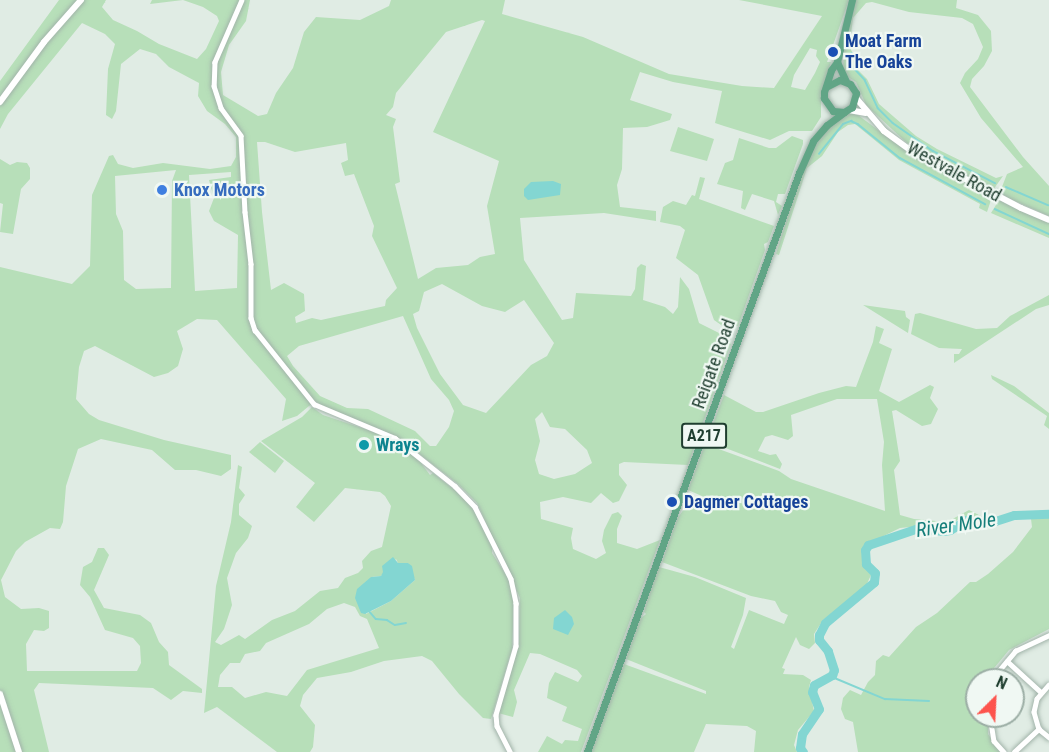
<!DOCTYPE html>
<style>
body{margin:0}
#map{position:relative;width:1049px;height:752px;overflow:hidden;background:#e0ece4;font-family:"Roboto Condensed",sans-serif}
div>[style]{position:absolute}
[style*='--x']{left:calc(var(--x)*1px);top:calc(var(--y)*1px);width:calc(var(--w)*1px);rotate:calc(var(--a)*1deg)}
.green>*{inset:0;background:#b7dfb9}
.water>*{inset:0;background:#83d6d2}
.stream>*{height:1.5px;margin:-0.75px;padding:0 0.75px;transform-origin:0.75px;border-radius:0.75px;background:#83d6d2}
.river>*{height:9px;margin:-4.5px;padding:0 4.5px;transform-origin:4.5px;border-radius:4.5px;background:#83d6d2}
.roads{filter:drop-shadow(0 0 2px #a2b4aa) drop-shadow(0 0 2px #a2b4aa)}
.street>*{height:4.5px;margin:-2.25px;padding:0 2.25px;transform-origin:2.25px;border-radius:2.25px;background:#fff}
.secondary>*{height:6px;margin:-3px;padding:0 3px;transform-origin:3px;border-radius:3px;background:#fff}
.primary>*{height:7px;margin:-3.5px;padding:0 3.5px;transform-origin:3.5px;border-radius:3.5px;background:#61a586}
.dots>*{width:16px;height:16px;translate:-50% -50%;box-sizing:border-box;border:3px solid #f0f8f3;border-radius:50%}
span{translate:-50% -50%;white-space:nowrap;text-align:center;line-height:1.15;-webkit-text-stroke:4.5px #f0f8f3;paint-order:stroke}
.shield-label span{padding:2px 4px;background:#f0f8f3;border:2px solid;border-radius:4px;-webkit-text-stroke-width:0}
.shield-label{font-size:16px;color:#1f3e2f;font-weight:700}
.transit-label{font-size:18px;color:#164399;font-weight:700}
.left{translate:0 -50%;text-align:left}
.street-label{font-size:18px;color:#1f3e2f}
.shop-label{font-size:18px;color:#366cbe;font-weight:700}
.culture-label{font-size:18px;color:#0d838f;font-weight:700}
.water-label{font-size:20px;color:#157e7a;font-style:italic}
.north{position:absolute;left:965px;top:668px;width:60px;height:60px;box-sizing:border-box;background:#f0f8f3;border:2px solid #9caea5;border-radius:50%;rotate:24deg;font-size:16px;font-weight:700;line-height:24px;text-align:center;color:#1f3e2f}
.north::after{content:'';display:block;margin:auto;width:21px;height:27px;background:#fd544d;clip-path:polygon(50% 0,100% 100%,50% 72%,0 100%)}
</style>
<div id="map">
<div class="green">
<div style="clip-path:polygon(evenodd,59px 0,106px 0,102px 7px,113px 20px,137px 31px,159px 44px,197px 59px,206px 49px,219px 21px,217px 16px,203px 7px,183px 0,150px 4px,152px 0,250px 0,246px 21px,229px 45px,221px 72px,223px 95px,258px 116px,267px 114px,276px 93px,293px 68px,304px 32px,316px 17px,360px 20px,389px 6px,391px 0,505px 0,502px 14px,583px 37px,669px 74px,742px 86px,774px 88px,822px 16px,739px 0,849px 0,827px 62px,831px 62px,821px 95px,821px 117px,812px 131px,789px 131px,770px 140px,724px 126px,715px 123px,722px 91px,673px 82px,640px 72px,630px 100px,672px 114px,670px 120px,647px 127px,623px 128px,622px 169px,617px 185px,620px 207px,656px 211px,656px 221px,604px 213px,520px 218px,524px 260px,562px 320px,573px 318px,576px 293px,631px 296px,635px 289px,637px 268px,641px 264px,646px 266px,643px 300px,665px 307px,673px 314px,678px 307px,680px 277px,689px 289px,699px 323px,721px 334px,731px 344px,688px 465px,624px 462px,619px 464px,619px 475px,627px 485px,619px 501px,613px 503px,601px 493px,591px 503px,563px 497px,540px 502px,541px 519px,573px 528px,571px 538px,573px 549px,596px 559px,606px 553px,602px 541px,604px 530px,612px 514px,618px 512px,622px 516px,617px 529px,617px 543px,637px 549px,660px 540px,581px 752px,538px 752px,547px 736px,562px 744px,565px 740px,578px 741px,582px 729px,562px 721px,567px 707px,547px 698px,549px 683px,555px 672px,578px 682px,582px 676px,577px 670px,540px 654px,530px 653px,514px 690px,517px 702px,513px 717px,498px 713px,519px 640px,520px 598px,477px 503px,458px 484px,396px 436px,328px 410px,315px 401px,297px 416px,282px 421px,286px 399px,217px 320px,197px 319px,177px 331px,183px 349px,178px 366px,168px 373px,154px 377px,95px 346px,84px 351px,79px 367px,76px 399px,89px 414px,99px 420px,164px 440px,231px 455px,231px 469px,221px 476px,196px 470px,175px 470px,152px 450px,101px 439px,78px 449px,66px 486px,63px 522px,60px 529px,50px 528px,25px 542px,16px 551px,1px 580px,5px 597px,21px 609px,39px 608px,49px 611px,49px 628px,44px 631px,34px 630px,26px 644px,27px 671px,137px 671px,141px 663px,140px 646px,133px 638px,105px 630px,90px 597px,80px 585px,83px 567px,92px 562px,98px 548px,104px 548px,109px 555px,94px 590px,104px 608px,140px 615px,151px 623px,159px 642px,168px 652px,169px 665px,202px 689px,202px 693px,183px 691px,171px 700px,153px 688px,39px 683px,34px 690px,49px 752px,0 752px,0 267px,72px 284px,90px 266px,92px 195px,109px 156px,113px 155px,118px 164px,133px 168px,163px 163px,210px 169px,231px 166px,236px 157px,236px 137px,225px 124px,207px 111px,198px 96px,199px 83px,169px 67px,156px 54px,140px 49px,121px 64px,116px 111px,112px 119px,106px 115px,108px 69px,115px 44px,105px 34px,82px 23px,8px 114px,0 129px,0 106px,11px 90px,7px 87px,0 97px,0 81px,59px 0,482px 20px,485px 21px,433px 132px,499px 161px,487px 206px,495px 254px,480px 257px,468px 265px,436px 268px,418px 279px,395px 184px,400px 182px,393px 127px,396px 119px,386px 115px,393px 107px,396px 93px,446px 32px,482px 20px,59px 0,810px 48px,817px 50px,816px 56px,820px 62px,815px 73px,805px 90px,791px 87px,794px 75px,810px 48px,59px 0,257px 142px,265px 142px,295px 152px,346px 143px,348px 160px,341px 163px,345px 176px,354px 174px,374px 226px,372px 236px,397px 288px,386px 300px,385px 306px,321px 320px,312px 318px,296px 323px,295px 317px,305px 311px,304px 294px,284px 283px,271px 290px,262px 212px,257px 142px,59px 0,176px 170px,172px 181px,171px 288px,136px 289px,124px 280px,123px 231px,116px 214px,115px 176px,176px 170px,59px 0,231px 172px,231px 177px,209px 180px,214px 198px,209px 211px,214px 221px,238px 235px,237px 288px,195px 291px,189px 175px,231px 172px,59px 0,442px 284px,482px 306px,505px 312px,524px 300px,554px 343px,547px 356px,531px 365px,486px 413px,463px 405px,440px 374px,417px 328px,413px 314px,419px 311px,424px 292px,442px 284px,59px 0,403px 316px,431px 379px,449px 400px,454px 411px,449px 427px,436px 446px,430px 446px,415px 431px,368px 409px,347px 408px,320px 396px,293px 366px,287px 356px,299px 346px,403px 316px,59px 0,542px 412px,550px 427px,565px 429px,587px 450px,592px 463px,575px 474px,554px 479px,539px 474px,535px 460px,540px 441px,535px 419px,542px 412px)"></div>
<div style="clip-path:polygon(856px 0,957px 0,956px 8px,978px 15px,991px 31px,992px 51px,984px 66px,972px 79px,970px 87px,1023px 157px,1049px 186px,1049px 216px,1008px 198px,1000px 192px,1007px 174px,1023px 167px,981px 118px,960px 83px,965px 73px,978px 59px,983px 47px,973px 24px,962px 18px,909px 12px,872px 2px,866px 3px,853px 18px,850px 42px,855px 67px,867px 79px,879px 104px,916px 136px,937px 149px,996px 178px,1003px 176px,993px 190px,907px 143px,866px 105px,856px 82px,845px 75px,843px 68px,845px 38px)"></div>
<div style="clip-path:polygon(848px 113px,858px 115px,914px 157px,992px 197px,987px 212px,979px 208px,980px 204px,899px 160px,855px 124px,848px 125px,838px 132px,822px 156px,807px 168px,779px 255px,776px 254px,800px 177px,812px 150px,830px 126px)"></div>
<div style="clip-path:polygon(678px 127px,714px 139px,707px 161px,670px 151px)"></div>
<div style="clip-path:polygon(792px 136px,803px 140px,803px 144px,785px 194px,778px 194px,776px 202px,782px 206px,778px 215px,774px 201px,752px 194px,745px 210px,741px 208px,743px 191px,717px 184px,725px 163px,733px 160px,739px 138px,769px 148px,776px 148px)"></div>
<div style="clip-path:polygon(0 159px,10px 165px,17px 162px,27px 163px,30px 168px,30px 179px,21px 189px,13px 234px,0 232px,3px 204px,0 203px)"></div>
<div style="clip-path:polygon(700px 177px,705px 178px,699px 199px,774px 226px,768px 242px,764px 244px,765px 250px,738px 326px,724px 327px,714px 320px,698px 275px,676px 258px,685px 230px,680px 226px,660px 222px,663px 207px,673px 201px,686px 205px,692px 195px,695px 196px)"></div>
<div style="clip-path:polygon(999px 200px,1049px 222px,1049px 238px,991px 213px)"></div>
<div style="clip-path:polygon(1049px 295px,1049px 305px,1036px 309px,954px 363px,954px 354px,959px 354px,962px 349px,939px 348px,911px 334px,915px 314px,920px 313px,976px 329px,997px 328px,1010px 316px)"></div>
<div style="clip-path:polygon(863px 305px,905px 311px,906px 317px,910px 320px,908px 333px)"></div>
<div style="clip-path:polygon(876px 326px,884px 329px,879px 343px,892px 349px,879px 391px,899px 402px,930px 385px,934px 387px,930px 398px,938px 409px,931px 424px,922px 426px,896px 410px,892px 411px,900px 461px,894px 470px,900px 515px,914px 519px,947px 522px,969px 510px,983px 517px,990px 516px,992px 519px,983px 521px,962px 517px,948px 527px,920px 526px,900px 528px,863px 546px,863px 564px,871px 575px,865px 588px,823px 620px,814px 634px,815px 643px,809px 649px,800px 645px,796px 637px,782px 668px,785px 669px,783px 674px,803px 675px,811px 680px,809px 687px,814px 711px,798px 730px,794px 745px,797px 752px,754px 752px,756px 731px,747px 726px,706px 724px,694px 752px,591px 752px,624px 664px,706px 694px,706px 691px,626px 659px,640px 619px,646px 614px,644px 612px,648px 598px,659px 567px,695px 577px,746px 598px,743px 615px,731px 647px,734px 649px,749px 610px,784px 624px,788px 615px,781px 612px,775px 601px,751px 596px,662px 562px,677px 519px,684px 509px,687px 495px,717px 505px,718px 503px,688px 490px,705px 444px,779px 471px,791px 479px,885px 511px,882px 465px,884px 442px,877px 399px,837px 399px,791px 415px,793px 436px,788px 440px,772px 435px,765px 437px,758px 451px,770px 455px,776px 454px,782px 464px,780px 469px,715px 444px,708px 437px,724px 395px,756px 412px,763px 412px,819px 393px,846px 386px,856px 387px,873px 342px)"></div>
<div style="clip-path:polygon(991px 375px,1014px 386px,1049px 413px,1049px 429px,1044px 425px,1047px 416px,992px 379px)"></div>
<div style="clip-path:polygon(evenodd,312px 407px,323px 415px,392px 438px,418px 459px,430px 475px,433px 473px,466px 499px,475px 511px,492px 546px,492px 553px,508px 578px,514px 602px,512px 649px,491px 719px,483px 718px,459px 694px,432px 661px,422px 656px,384px 661px,351px 672px,317px 678px,303px 695px,300px 706px,315px 725px,313px 747px,310px 752px,277px 752px,217px 707px,204px 713px,216px 586px,231px 522px,238px 465px,242px 467px,239px 488px,245px 495px,239px 504px,239px 515px,252px 526px,248px 538px,236px 553px,227px 578px,232px 605px,224px 629px,215px 642px,221px 645px,239px 635px,245px 639px,272px 620px,295px 611px,320px 591px,338px 588px,345px 578px,358px 573px,363px 568px,362px 561px,371px 551px,382px 547px,391px 506px,385px 496px,380px 492px,345px 488px,314px 522px,296px 507px,315px 483px,261px 441px,302px 417px,312px 407px,396px 559px,398px 563px,408px 563px,415px 580px,391px 601px,366px 614px,371px 577px,381px 576px,396px 559px,312px 407px,344px 603px,355px 607px,360px 616px,367px 619px,379px 648px,307px 670px,287px 696px,266px 692px,245px 698px,232px 687px,218px 687px,220px 675px,230px 663px,240px 663px,245px 654px,260px 651px,266px 643px,309px 624px,327px 609px,344px 603px)"></div>
<div style="clip-path:polygon(260px 442px,284px 461px,275px 473px,249px 452px)"></div>
<div style="clip-path:polygon(1049px 516px,1049px 629px,1009px 650px,990px 673px,987px 680px,977px 680px,977px 716px,988px 716px,988px 734px,1000px 752px,858px 752px,853px 722px,845px 719px,841px 709px,843px 698px,850px 690px,861px 695px,868px 682px,875px 675px,876px 661px,883px 655px,889px 657px,916px 627px,937px 613px,970px 582px,976px 582px,988px 574px,1013px 552px,1032px 527px,1031px 519px)"></div>
</div>
<div class="water">
<div style="clip-path:polygon(553px 181px,561px 184px,560px 195px,528px 200px,524px 196px,524px 189px,531px 182px)"></div>
<div style="clip-path:polygon(393px 557px,398px 563px,408px 563px,412px 566px,415px 580px,391px 601px,365px 614px,361px 613px,355px 598px,357px 589px,371px 577px,381px 576px,383px 572px,382px 566px)"></div>
<div style="clip-path:polygon(565px 610px,572px 617px,574px 624px,568px 635px,553px 629px,554px 618px)"></div>
</div>
<div class="stream">
<div style="--x:852;--y:53;--w:13;--a:90"></div>
<div style="--x:852;--y:66;--w:19;--a:47"></div>
<div style="--x:865;--y:80;--w:31;--a:65"></div>
<div style="--x:878;--y:108;--w:21;--a:45"></div>
<div style="--x:893;--y:123;--w:49;--a:35"></div>
<div style="--x:933;--y:151;--w:70;--a:27.3"></div>
<div style="--x:819;--y:154;--w:38;--a:-51"></div>
<div style="--x:843;--y:124;--w:9;--a:-21"></div>
<div style="--x:851;--y:121;--w:8;--a:23"></div>
<div style="--x:858;--y:124;--w:54;--a:39"></div>
<div style="--x:900;--y:158;--w:97;--a:28.4"></div>
<div style="--x:1006;--y:187;--w:46;--a:23.2"></div>
<div style="--x:995;--y:209;--w:60;--a:24.8"></div>
<div style="--x:370;--y:612;--w:9;--a:49"></div>
<div style="--x:376;--y:619;--w:11;--a:5"></div>
<div style="--x:387;--y:620;--w:9;--a:32"></div>
<div style="--x:395;--y:625;--w:11;--a:-10"></div>
<div style="--x:830;--y:676;--w:60;--a:22.7"></div>
<div style="--x:885;--y:699;--w:44;--a:2.6"></div>
</div>
<div class="river">
<div style="--x:803;--y:752;--w:5;--a:-127"></div>
<div style="--x:800;--y:748;--w:14;--a:-82"></div>
<div style="--x:802;--y:734;--w:30;--a:-56"></div>
<div style="--x:819;--y:709;--w:18;--a:-112"></div>
<div style="--x:812;--y:692;--w:7;--a:-74"></div>
<div style="--x:814;--y:685;--w:21;--a:-29"></div>
<div style="--x:832;--y:675;--w:5;--a:-68"></div>
<div style="--x:834;--y:670;--w:20;--a:-108"></div>
<div style="--x:828;--y:651;--w:14;--a:-129"></div>
<div style="--x:819;--y:640;--w:5;--a:-90"></div>
<div style="--x:819;--y:635;--w:13;--a:-63"></div>
<div style="--x:825;--y:623;--w:64;--a:-39.9"></div>
<div style="--x:874;--y:582;--w:9;--a:-84"></div>
<div style="--x:875;--y:573;--w:13;--a:-135"></div>
<div style="--x:866;--y:564;--w:14;--a:-94"></div>
<div style="--x:865;--y:550;--w:6;--a:-59"></div>
<div style="--x:868;--y:545;--w:53;--a:-18.8"></div>
<div style="--x:918;--y:528;--w:25;--a:7"></div>
<div style="--x:943;--y:531;--w:7;--a:-8"></div>
<div style="--x:950;--y:530;--w:19;--a:-32"></div>
<div style="--x:966;--y:520;--w:23;--a:7"></div>
<div style="--x:989;--y:523;--w:26;--a:-18"></div>
<div style="--x:1014;--y:515;--w:35;--a:-2"></div>
</div>
<div class="roads">
<div class="street">
<div style="--x:242;--y:0;--w:68;--a:113.5"></div>
<div style="--x:215;--y:62;--w:24;--a:92"></div>
<div style="--x:214;--y:86;--w:23;--a:72"></div>
<div style="--x:221;--y:108;--w:34;--a:54"></div>
<div style="--x:241;--y:136;--w:76;--a:87"></div>
<div style="--x:245;--y:212;--w:52;--a:83.4"></div>
<div style="--x:251;--y:264;--w:54;--a:90"></div>
<div style="--x:251;--y:318;--w:13;--a:72"></div>
<div style="--x:255;--y:330;--w:95;--a:51.4"></div>
<div style="--x:314;--y:404;--w:88;--a:22.8"></div>
<div style="--x:395;--y:438;--w:77;--a:38.7"></div>
<div style="--x:455;--y:486;--w:29;--a:46"></div>
<div style="--x:475;--y:507;--w:80;--a:63.4"></div>
<div style="--x:511;--y:579;--w:25;--a:78"></div>
<div style="--x:516;--y:603;--w:43;--a:90"></div>
<div style="--x:516;--y:646;--w:72;--a:106.2"></div>
<div style="--x:496;--y:715;--w:11;--a:85"></div>
<div style="--x:497;--y:726;--w:29;--a:63"></div>
<div style="--x:1007;--y:661;--w:46;--a:42.4"></div>
<div style="--x:991;--y:680;--w:38;--a:-50"></div>
<div style="--x:1015;--y:651;--w:38;--a:-25"></div>
<div style="--x:1049;--y:685;--w:18;--a:131"></div>
<div style="--x:1037;--y:699;--w:13;--a:103"></div>
<div style="--x:1034;--y:712;--w:18;--a:74"></div>
<div style="--x:1039;--y:729;--w:13;--a:39"></div>
<div style="--x:990;--y:716;--w:25;--a:81"></div>
<div style="--x:994;--y:741;--w:15;--a:48"></div>
<div style="--x:1014;--y:752;--w:34;--a:-43"></div>
</div>
<div class="secondary">
<div style="--x:856;--y:98;--w:43;--a:49.7"></div>
<div style="--x:884;--y:131;--w:32;--a:36"></div>
<div style="--x:910;--y:150;--w:125;--a:27.6"></div>
<div style="--x:1021;--y:208;--w:30;--a:23"></div>
<div style="--x:0;--y:102;--w:74;--a:-53.7"></div>
<div style="--x:44;--y:42;--w:56;--a:-48.6"></div>
<div style="--x:849;--y:110;--w:17;--a:10"></div>
<div style="--x:0;--y:694;--w:61;--a:71.9"></div>
</div>
<div class="primary">
<div style="--x:837;--y:62;--w:21;--a:65"></div>
<div style="--x:826;--y:87;--w:16;--a:-27"></div>
<div style="--x:840;--y:80;--w:11;--a:22"></div>
<div style="--x:850;--y:84;--w:11;--a:56"></div>
<div style="--x:856;--y:93;--w:15;--a:106"></div>
<div style="--x:852;--y:107;--w:9;--a:148"></div>
<div style="--x:844;--y:112;--w:11;--a:-175"></div>
<div style="--x:833;--y:111;--w:16;--a:-125"></div>
<div style="--x:824;--y:98;--w:6;--a:-90"></div>
<div style="--x:824;--y:92;--w:23;--a:-72"></div>
<div style="--x:831;--y:70;--w:10;--a:-53"></div>
<div style="--x:837;--y:62;--w:64;--a:-76.4"></div>
<div style="--x:587;--y:752;--w:617;--a:-69.89"></div>
<div style="--x:799;--y:173;--w:35;--a:-66"></div>
<div style="--x:813;--y:141;--w:21;--a:-49"></div>
<div style="--x:827;--y:125;--w:21;--a:-37"></div>
</div>
</div>
<div class="dots">
<div style="left:833px;top:52px;background:#1a4fb4"></div>
<div style="left:162px;top:190px;background:#3f7fe0"></div>
<div style="left:364px;top:445px;background:#0f9aa8"></div>
<div style="left:672px;top:502px;background:#1a4fb4"></div>
</div>
<div class="shield-label">
<span style="left:704px;top:436px">A217</span>
</div>
<div class="transit-label">
<span class="left" style="left:845px;top:52px">Moat Farm<br>The Oaks</span>
<span class="left" style="left:684px;top:502px">Dagmer Cottages</span>
</div>
<div class="street-label">
<span style="left:954px;top:172px;rotate:29deg">Westvale Road</span>
<span style="left:714px;top:364px;rotate:-70deg">Reigate Road</span>
</div>
<div class="shop-label">
<span class="left" style="left:174px;top:190px">Knox Motors</span>
</div>
<div class="culture-label">
<span class="left" style="left:376px;top:445px">Wrays</span>
</div>
<div class="water-label">
<span style="left:956px;top:525px;rotate:-8deg">River Mole</span>
</div>
<div class="north">N</div>
</div>
